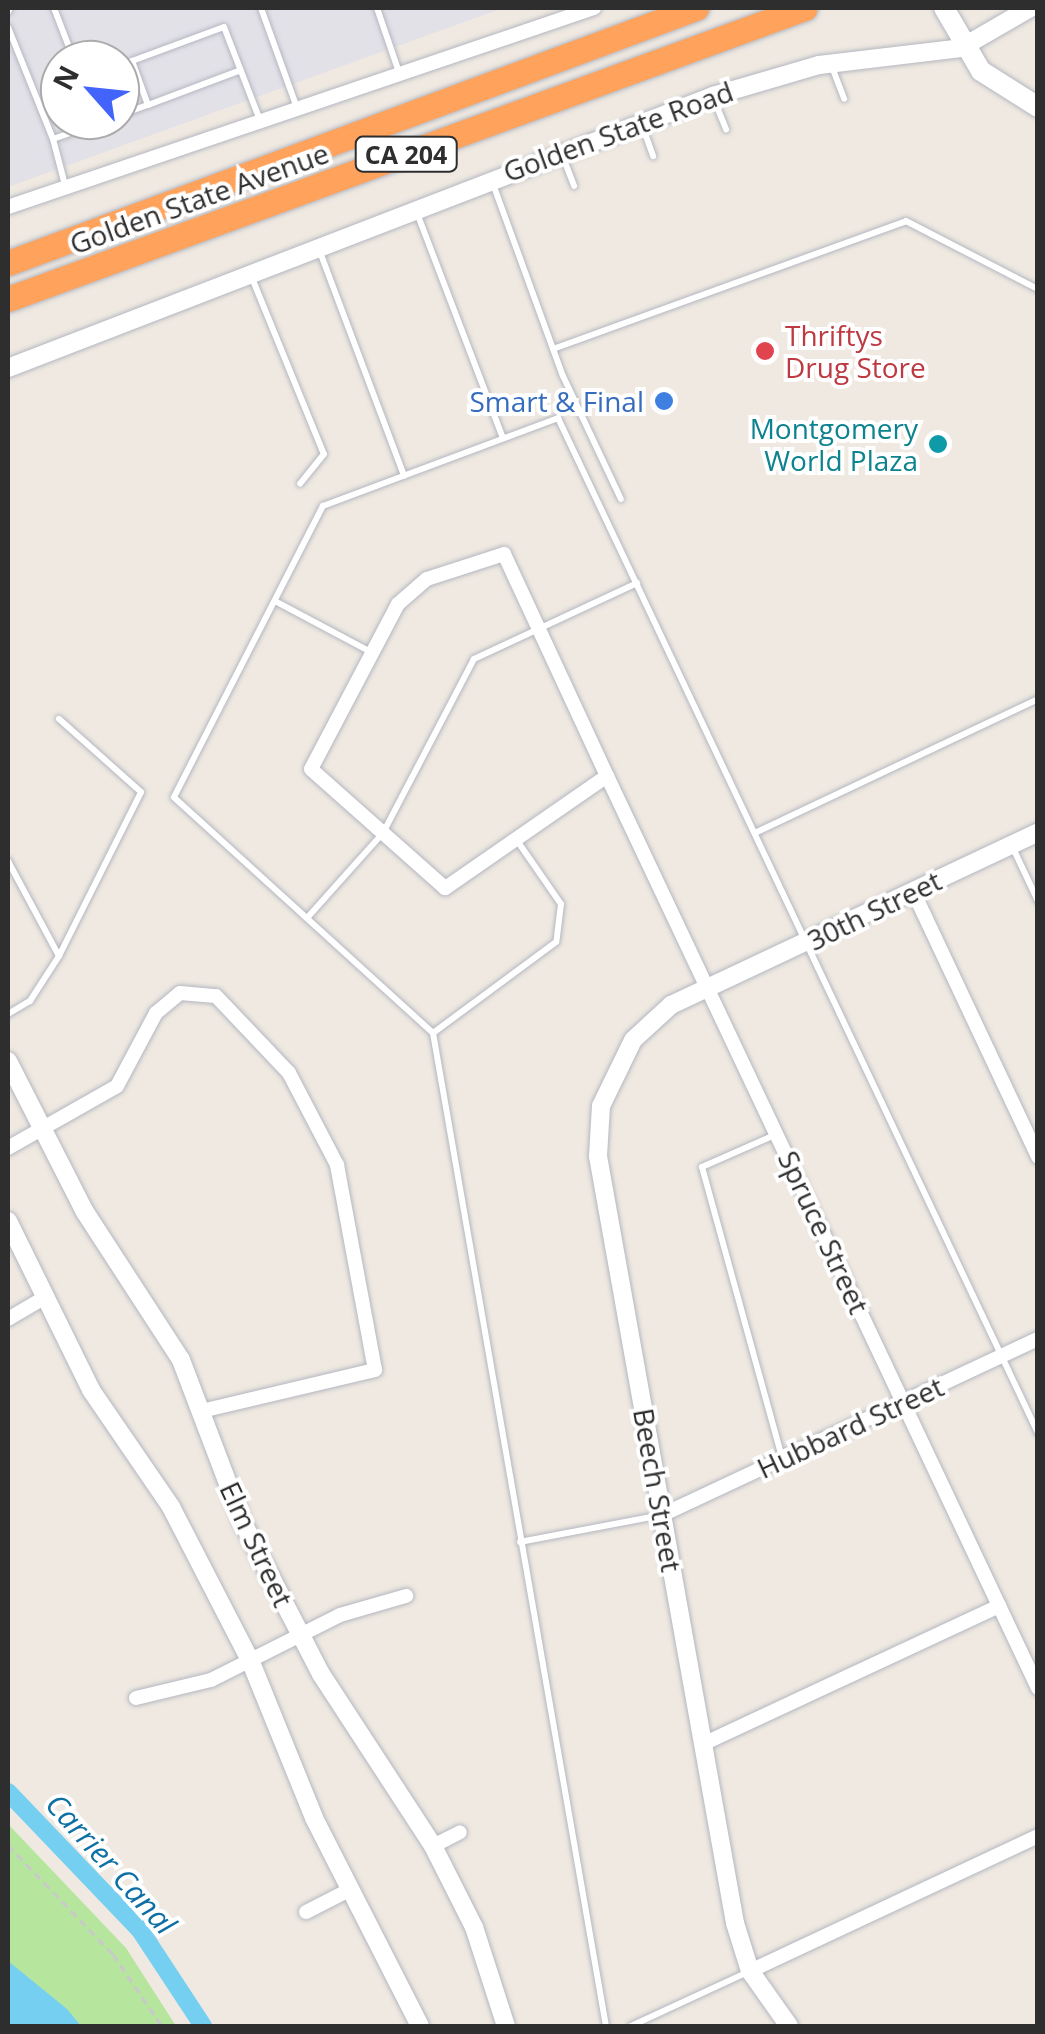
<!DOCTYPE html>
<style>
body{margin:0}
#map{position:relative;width:1045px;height:2034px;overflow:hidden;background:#efe9e1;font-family:"Open Sans",sans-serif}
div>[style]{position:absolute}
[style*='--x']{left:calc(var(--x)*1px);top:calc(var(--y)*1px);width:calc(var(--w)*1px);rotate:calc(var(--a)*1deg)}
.industrial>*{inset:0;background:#e3e1e8}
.green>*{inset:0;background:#b6e59e}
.water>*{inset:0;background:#75cff0}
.canal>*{height:18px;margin:-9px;padding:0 9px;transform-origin:9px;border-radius:9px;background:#75cff0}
.path>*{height:2.5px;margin-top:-1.25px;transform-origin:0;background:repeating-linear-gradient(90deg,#c9c9c9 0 8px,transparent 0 13px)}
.roads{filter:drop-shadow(0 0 2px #b4b7c1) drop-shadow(0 0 2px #b4b7c1)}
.service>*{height:6px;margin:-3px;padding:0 3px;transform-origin:3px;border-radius:3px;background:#fff}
.minor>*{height:14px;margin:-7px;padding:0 7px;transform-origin:7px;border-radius:7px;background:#fff}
.tertiary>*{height:18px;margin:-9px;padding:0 9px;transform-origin:9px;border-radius:9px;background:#fff}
.secondary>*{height:20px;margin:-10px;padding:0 10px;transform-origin:10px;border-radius:10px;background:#fff}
.motorway>*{height:25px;margin:-12.5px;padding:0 12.5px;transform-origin:12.5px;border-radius:12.5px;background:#ffa35c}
.dots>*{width:28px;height:28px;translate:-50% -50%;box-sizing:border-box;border:5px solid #fff;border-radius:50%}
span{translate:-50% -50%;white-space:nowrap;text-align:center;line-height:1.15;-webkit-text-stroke:8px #fff;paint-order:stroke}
.shield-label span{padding:2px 8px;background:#fff;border:2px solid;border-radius:8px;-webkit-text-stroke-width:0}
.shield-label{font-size:25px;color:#2e2e2e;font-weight:700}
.street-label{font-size:28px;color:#2e2e2e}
.health-label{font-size:28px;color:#be3a42}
.left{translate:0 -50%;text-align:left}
.shop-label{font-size:28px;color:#366cbe}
.right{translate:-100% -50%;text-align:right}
.culture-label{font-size:28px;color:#0d838f}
.water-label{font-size:30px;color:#0d6fa3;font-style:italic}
.frame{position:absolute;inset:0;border:10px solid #2e2e2e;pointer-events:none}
.north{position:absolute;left:40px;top:40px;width:100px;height:100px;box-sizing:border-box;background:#fff;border:2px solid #ababab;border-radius:50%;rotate:297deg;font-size:28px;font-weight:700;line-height:40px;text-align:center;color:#2e2e2e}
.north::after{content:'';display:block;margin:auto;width:35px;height:45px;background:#4264fb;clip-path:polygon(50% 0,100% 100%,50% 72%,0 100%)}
</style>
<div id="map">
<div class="industrial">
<div style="clip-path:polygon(evenodd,8px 8px,503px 8px,8px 187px,8px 8px,60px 60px,120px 60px,120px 120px,60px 120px,60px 60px)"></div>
</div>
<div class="green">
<div style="clip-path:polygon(8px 1824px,126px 1948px,176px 2026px,8px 2026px)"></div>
</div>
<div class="water">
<div style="clip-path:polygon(8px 1961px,67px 2009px,81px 2026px,8px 2026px)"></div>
</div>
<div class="canal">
<div style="--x:8;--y:1792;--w:191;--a:46.3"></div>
<div style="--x:140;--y:1930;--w:115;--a:56.7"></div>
</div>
<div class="path">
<div style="--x:8;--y:1845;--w:151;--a:46.1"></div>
<div style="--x:113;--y:1954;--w:87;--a:55.8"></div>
</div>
<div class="roads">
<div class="service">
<div style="--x:54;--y:8;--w:56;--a:69"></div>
<div style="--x:261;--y:8;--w:109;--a:70.2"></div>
<div style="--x:377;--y:8;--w:71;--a:71.1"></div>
<div style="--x:8;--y:12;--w:4;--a:-63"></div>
<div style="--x:8;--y:27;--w:121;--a:68.1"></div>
<div style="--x:832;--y:67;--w:34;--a:69"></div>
<div style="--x:713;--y:97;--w:35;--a:68"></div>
<div style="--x:148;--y:105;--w:99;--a:-20.6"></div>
<div style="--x:120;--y:115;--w:30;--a:-20"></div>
<div style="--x:148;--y:105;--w:47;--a:-110"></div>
<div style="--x:132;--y:61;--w:98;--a:-20.3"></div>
<div style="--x:224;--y:27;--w:103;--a:68.9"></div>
<div style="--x:643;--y:128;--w:30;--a:70"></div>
<div style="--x:563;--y:157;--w:31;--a:69"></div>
<div style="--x:493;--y:184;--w:204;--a:70"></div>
<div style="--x:563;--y:376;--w:136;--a:64.8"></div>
<div style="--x:65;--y:185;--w:48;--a:-104.6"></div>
<div style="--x:53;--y:139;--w:57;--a:-19.4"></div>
<div style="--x:417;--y:213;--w:241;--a:69.1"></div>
<div style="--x:320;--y:252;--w:239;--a:69.4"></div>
<div style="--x:252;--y:278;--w:190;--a:67.8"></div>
<div style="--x:324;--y:454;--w:38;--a:129"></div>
<div style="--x:553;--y:349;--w:375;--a:-19.9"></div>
<div style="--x:906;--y:221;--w:148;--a:27.3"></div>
<div style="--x:275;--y:601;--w:109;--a:28"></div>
<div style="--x:757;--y:832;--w:311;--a:-25.3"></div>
<div style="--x:516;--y:839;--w:79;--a:55.3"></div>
<div style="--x:561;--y:904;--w:38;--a:97"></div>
<div style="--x:556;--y:942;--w:153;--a:143.5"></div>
<div style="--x:433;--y:1033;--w:1008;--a:80.12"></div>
<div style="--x:1012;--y:846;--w:61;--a:64.7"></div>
<div style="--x:8;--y:861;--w:108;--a:61.8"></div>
<div style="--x:307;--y:918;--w:114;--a:-48.2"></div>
<div style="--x:383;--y:833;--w:196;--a:-62.4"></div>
<div style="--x:474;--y:659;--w:180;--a:-25"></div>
<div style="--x:8;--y:1014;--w:26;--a:-31"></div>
<div style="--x:30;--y:1001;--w:54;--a:-57.2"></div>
<div style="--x:59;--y:956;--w:183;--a:-63.4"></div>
<div style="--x:141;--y:792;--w:110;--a:-138.3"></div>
<div style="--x:433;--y:1033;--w:350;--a:-137.7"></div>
<div style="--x:174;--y:797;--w:327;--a:-62.9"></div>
<div style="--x:323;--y:506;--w:251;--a:-20.5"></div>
<div style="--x:558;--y:418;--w:1123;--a:64.69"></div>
<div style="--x:777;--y:1134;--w:82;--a:156.3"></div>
<div style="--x:702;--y:1167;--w:301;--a:74.6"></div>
<div style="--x:520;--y:1542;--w:144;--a:-10.8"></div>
<div style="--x:631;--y:2026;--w:129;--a:-24.8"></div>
</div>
<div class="minor">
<div style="--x:8;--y:207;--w:619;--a:-18.76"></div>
<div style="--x:504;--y:554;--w:245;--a:65.1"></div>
<div style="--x:607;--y:776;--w:197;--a:145.3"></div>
<div style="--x:445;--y:888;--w:179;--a:-138.4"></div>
<div style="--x:311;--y:769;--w:187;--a:-62.2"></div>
<div style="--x:398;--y:604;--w:38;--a:-41"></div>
<div style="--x:427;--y:579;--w:81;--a:-18"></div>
<div style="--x:607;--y:776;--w:1009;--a:64.71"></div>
<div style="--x:913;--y:891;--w:294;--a:64.8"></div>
<div style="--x:8;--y:1148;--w:125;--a:-29.6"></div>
<div style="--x:117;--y:1086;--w:83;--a:-61.9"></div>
<div style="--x:156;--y:1013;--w:31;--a:-40"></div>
<div style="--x:180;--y:993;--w:36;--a:5"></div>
<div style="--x:216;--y:996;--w:106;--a:46.5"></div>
<div style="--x:289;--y:1073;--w:104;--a:62.4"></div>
<div style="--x:337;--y:1165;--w:208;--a:79.5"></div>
<div style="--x:375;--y:1370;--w:179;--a:166.7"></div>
<div style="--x:8;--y:1319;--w:42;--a:-30.3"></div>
<div style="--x:662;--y:1515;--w:415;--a:-25.1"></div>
<div style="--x:136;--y:1698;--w:77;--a:-13.5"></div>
<div style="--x:211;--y:1680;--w:144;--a:-26.7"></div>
<div style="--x:340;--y:1615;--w:69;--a:-16.1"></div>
<div style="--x:703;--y:1744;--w:327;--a:-25"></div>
<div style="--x:433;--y:1846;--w:30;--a:-27"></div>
<div style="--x:306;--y:1912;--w:48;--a:-27.1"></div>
<div style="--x:750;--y:1971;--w:318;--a:-25.1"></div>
</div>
<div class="tertiary">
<div style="--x:8;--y:368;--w:756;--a:-21.1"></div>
<div style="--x:713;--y:96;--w:110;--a:-16.3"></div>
<div style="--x:819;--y:65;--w:143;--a:-6.8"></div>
<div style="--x:961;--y:48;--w:80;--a:-30.1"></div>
<div style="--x:8;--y:1061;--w:169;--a:63"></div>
<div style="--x:85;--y:1212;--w:176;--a:57"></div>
<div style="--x:181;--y:1360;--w:172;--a:69.2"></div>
<div style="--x:242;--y:1521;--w:172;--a:62.7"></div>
<div style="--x:321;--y:1674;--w:205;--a:56.9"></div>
<div style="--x:433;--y:1846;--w:91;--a:63.2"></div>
<div style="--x:474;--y:1927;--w:104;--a:72.1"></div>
<div style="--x:8;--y:1221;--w:188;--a:63.8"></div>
<div style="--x:91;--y:1390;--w:142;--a:55.6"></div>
<div style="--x:171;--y:1507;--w:172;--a:62.7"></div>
<div style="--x:250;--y:1660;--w:170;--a:67.9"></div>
<div style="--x:314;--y:1818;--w:233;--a:63"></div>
<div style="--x:789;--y:2026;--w:67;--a:-125.3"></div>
<div style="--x:750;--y:1971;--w:50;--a:-107.4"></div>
<div style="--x:735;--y:1923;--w:779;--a:-100.13"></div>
<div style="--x:598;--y:1156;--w:50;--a:-86.6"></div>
<div style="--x:601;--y:1106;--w:73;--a:-64.1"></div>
<div style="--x:633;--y:1040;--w:52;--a:-42.6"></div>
<div style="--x:671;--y:1005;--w:406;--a:-25.2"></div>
</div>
<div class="secondary">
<div style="--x:944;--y:8;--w:73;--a:59.6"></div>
<div style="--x:981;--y:71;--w:67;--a:32.3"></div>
</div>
<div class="motorway">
<div style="--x:8;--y:263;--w:734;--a:-20.34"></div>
<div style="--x:8;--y:299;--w:848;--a:-20.06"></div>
</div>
</div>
<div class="dots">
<div style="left:765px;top:351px;background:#e0444e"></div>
<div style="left:664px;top:401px;background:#3f7fe0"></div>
<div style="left:938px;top:444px;background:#0f9aa8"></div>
</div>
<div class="shield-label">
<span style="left:406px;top:154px">CA 204</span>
</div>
<div class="street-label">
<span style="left:618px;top:131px;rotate:-20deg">Golden State Road</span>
<span style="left:199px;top:198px;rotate:-20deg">Golden State Avenue</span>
<span style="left:874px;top:910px;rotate:-26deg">30th Street</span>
<span style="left:824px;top:1232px;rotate:65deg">Spruce Street</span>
<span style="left:850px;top:1427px;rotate:-25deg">Hubbard Street</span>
<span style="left:658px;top:1490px;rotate:80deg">Beech Street</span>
<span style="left:257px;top:1544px;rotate:65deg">Elm Street</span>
</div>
<div class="health-label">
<span class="left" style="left:785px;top:351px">Thriftys<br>Drug Store</span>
</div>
<div class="shop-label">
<span class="right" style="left:644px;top:401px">Smart &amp; Final</span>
</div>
<div class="culture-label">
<span class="right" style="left:918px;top:444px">Montgomery<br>World Plaza</span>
</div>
<div class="water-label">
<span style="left:111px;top:1864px;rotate:48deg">Carrier Canal</span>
</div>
<div class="frame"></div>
<div class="north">N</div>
</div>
